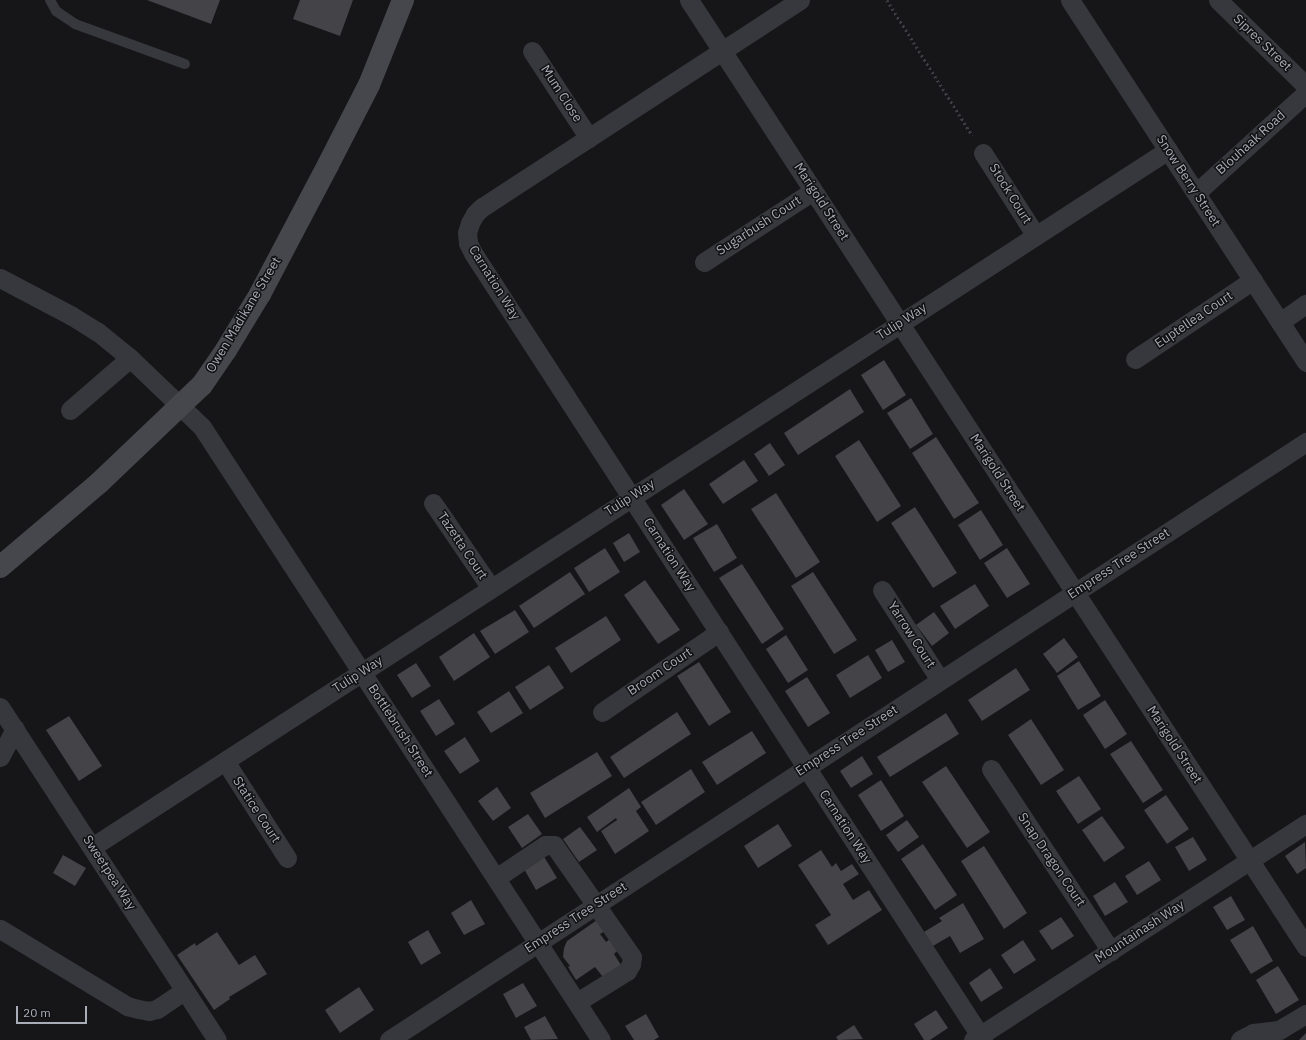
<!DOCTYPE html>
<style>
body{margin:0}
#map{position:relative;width:1306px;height:1040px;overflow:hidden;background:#161618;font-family:"IBM Plex Sans",sans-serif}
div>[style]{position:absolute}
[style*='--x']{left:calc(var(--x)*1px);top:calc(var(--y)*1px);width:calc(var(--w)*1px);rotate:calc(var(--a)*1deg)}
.building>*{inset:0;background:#434348}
.path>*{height:2.5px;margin-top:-1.25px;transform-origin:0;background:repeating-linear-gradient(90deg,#3d3f44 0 2px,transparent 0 5px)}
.lane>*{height:10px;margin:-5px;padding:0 5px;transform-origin:5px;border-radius:5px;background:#37383d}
.street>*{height:19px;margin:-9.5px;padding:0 9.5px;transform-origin:9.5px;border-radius:9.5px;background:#37383d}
.secondary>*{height:22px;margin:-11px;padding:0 11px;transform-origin:11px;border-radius:11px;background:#45474d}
span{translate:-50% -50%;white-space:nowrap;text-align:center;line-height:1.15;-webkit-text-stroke:3px #111113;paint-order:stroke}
.street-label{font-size:13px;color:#a9adb8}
.scale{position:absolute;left:16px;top:1006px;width:71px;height:18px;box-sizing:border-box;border:2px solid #a9adb8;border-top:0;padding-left:5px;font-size:12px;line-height:14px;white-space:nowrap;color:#a9adb8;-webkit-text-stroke:3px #111113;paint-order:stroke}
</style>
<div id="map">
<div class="building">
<div style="clip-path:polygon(147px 0,220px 0,211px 24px)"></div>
<div style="clip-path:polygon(300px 0,353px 0,340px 36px,293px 19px)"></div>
<div style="clip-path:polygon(884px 360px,906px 395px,883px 410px,861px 375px)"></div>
<div style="clip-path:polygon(850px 389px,864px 412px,798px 455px,784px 433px)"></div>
<div style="clip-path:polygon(911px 398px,933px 434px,910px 449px,887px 413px)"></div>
<div style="clip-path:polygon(936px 437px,979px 503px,954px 519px,912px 453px)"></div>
<div style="clip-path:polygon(859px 440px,901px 506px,877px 522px,835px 456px)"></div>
<div style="clip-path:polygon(770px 443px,785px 465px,769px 476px,754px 454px)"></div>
<div style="clip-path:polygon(744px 460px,758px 481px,723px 504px,709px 484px)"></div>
<div style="clip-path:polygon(684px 489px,708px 524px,684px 540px,661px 505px)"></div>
<div style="clip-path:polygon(776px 493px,820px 562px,796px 578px,751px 509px)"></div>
<div style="clip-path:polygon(915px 507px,957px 573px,933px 588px,891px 523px)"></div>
<div style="clip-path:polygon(981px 510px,1003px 545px,980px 560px,958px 525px)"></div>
<div style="clip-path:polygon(717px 524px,737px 558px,714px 572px,693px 538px)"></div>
<div style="clip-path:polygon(629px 533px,640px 552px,624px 562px,613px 543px)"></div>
<div style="clip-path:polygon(605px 548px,620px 572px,589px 592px,574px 568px)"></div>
<div style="clip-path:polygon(1007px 548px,1030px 584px,1007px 598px,984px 563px)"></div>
<div style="clip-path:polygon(742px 564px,784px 629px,762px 644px,719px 578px)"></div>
<div style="clip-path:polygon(570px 572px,585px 594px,534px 628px,519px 606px)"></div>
<div style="clip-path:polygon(813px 572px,857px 640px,834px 654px,791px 586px)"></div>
<div style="clip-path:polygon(645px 580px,680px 630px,658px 644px,624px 595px)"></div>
<div style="clip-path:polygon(975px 584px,989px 606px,955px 629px,940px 606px)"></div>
<div style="clip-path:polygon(515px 610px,529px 632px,495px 654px,480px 631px)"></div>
<div style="clip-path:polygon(934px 612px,949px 633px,932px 646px,916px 625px)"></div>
<div style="clip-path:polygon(606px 616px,621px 640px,571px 673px,555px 648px)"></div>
<div style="clip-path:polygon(474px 633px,490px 657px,454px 681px,439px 657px)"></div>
<div style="clip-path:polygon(786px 635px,808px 670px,788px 683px,766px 649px)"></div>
<div style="clip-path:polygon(1064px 638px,1078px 657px,1057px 673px,1043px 654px)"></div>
<div style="clip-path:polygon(892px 640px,905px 662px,888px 672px,875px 650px)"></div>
<div style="clip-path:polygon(868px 655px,882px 678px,850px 698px,836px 675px)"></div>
<div style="clip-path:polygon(1079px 661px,1101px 696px,1078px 710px,1057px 676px)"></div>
<div style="clip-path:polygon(699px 662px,731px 712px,709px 726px,677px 676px)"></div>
<div style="clip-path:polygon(416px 663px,431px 686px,412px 698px,397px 675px)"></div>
<div style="clip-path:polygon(549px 665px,564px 688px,530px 710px,515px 687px)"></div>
<div style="clip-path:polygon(1016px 668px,1030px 690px,982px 721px,968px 700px)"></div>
<div style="clip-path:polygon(807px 677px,830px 713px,808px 727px,785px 691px)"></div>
<div style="clip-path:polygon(509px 691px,523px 713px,491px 733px,477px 712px)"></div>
<div style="clip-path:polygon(439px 699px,455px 724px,436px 736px,420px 711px)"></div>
<div style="clip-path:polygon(1105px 700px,1127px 734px,1105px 749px,1083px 715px)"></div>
<div style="clip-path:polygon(677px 712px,691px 734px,624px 778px,610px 757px)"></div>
<div style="clip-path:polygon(946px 713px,959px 734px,890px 777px,877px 757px)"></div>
<div style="clip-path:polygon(69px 716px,102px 766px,79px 781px,46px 730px)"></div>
<div style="clip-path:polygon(1031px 719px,1064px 770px,1041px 785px,1008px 735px)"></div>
<div style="clip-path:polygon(752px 731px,766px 753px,717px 785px,702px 762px)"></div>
<div style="clip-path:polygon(465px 737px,480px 761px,460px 774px,444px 751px)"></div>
<div style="clip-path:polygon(1131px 741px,1163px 790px,1143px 803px,1110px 754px)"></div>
<div style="clip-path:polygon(597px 752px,612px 776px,545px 818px,530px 793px)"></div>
<div style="clip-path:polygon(862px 756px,873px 774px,851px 788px,840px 771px)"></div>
<div style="clip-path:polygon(946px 766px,990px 832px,967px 848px,922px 782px)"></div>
<div style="clip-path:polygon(691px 769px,705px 792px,656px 825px,641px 802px)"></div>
<div style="clip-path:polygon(1079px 776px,1101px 809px,1078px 824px,1056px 791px)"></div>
<div style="clip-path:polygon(881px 780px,904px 816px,881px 831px,858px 795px)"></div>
<div style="clip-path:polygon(497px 787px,511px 808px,493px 821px,478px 801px)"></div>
<div style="clip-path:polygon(629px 788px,641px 807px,636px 811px,649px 831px,615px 854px,601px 831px,617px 820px,616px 818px,597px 832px,587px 817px)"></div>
<div style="clip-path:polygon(1166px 795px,1189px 829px,1167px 844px,1144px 810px)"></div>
<div style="clip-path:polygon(528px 814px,542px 834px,522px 848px,508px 827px)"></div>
<div style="clip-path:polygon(1102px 816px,1125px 848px,1104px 862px,1082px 830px)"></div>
<div style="clip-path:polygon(907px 820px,919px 837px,898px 852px,886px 835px)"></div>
<div style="clip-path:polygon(778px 824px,792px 846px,758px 868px,744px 846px)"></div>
<div style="clip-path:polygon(580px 827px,597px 850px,579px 862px,563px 839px)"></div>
<div style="clip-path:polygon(1193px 837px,1207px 860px,1189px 871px,1175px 847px)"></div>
<div style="clip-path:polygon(1305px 842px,1306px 868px,1297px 874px,1285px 856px)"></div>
<div style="clip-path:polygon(923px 844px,957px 895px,935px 910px,901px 859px)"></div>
<div style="clip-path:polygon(984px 846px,1027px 913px,1004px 929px,961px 861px)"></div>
<div style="clip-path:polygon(821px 850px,832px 867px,836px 863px,841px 871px,852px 864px,859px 874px,843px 884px,853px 900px,869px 890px,882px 910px,828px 945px,815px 925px,831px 915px,798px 865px)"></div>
<div style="clip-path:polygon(63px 855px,86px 868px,75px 886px,53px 873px)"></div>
<div style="clip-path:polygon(543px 855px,557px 878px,536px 890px,523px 867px)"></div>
<div style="clip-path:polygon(1149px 861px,1161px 880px,1137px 895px,1125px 876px)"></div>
<div style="clip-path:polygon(1115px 882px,1128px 902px,1105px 916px,1093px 896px)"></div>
<div style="clip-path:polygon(1231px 896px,1245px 920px,1227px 930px,1213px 907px)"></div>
<div style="clip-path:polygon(471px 900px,485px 924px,464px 935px,451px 913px)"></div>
<div style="clip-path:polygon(963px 903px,984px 939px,960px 953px,950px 936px,933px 946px,924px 932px,942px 921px,939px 918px)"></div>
<div style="clip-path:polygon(1061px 917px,1074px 936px,1052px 950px,1039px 931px)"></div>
<div style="clip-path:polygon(597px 920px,605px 931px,600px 934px,606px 942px,610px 939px,618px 950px,614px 954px,621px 965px,603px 977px,595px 967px,576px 980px,568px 967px,570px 966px,563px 957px,564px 948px,567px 941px)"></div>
<div style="clip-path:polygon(1253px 926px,1273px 961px,1251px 974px,1230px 940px)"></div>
<div style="clip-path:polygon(428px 930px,441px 953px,421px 965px,408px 942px)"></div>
<div style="clip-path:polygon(217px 932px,239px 965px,255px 955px,267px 974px,229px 997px,230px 999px,214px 1010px,177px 955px,195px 943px,196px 946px)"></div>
<div style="clip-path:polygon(1023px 940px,1036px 960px,1014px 974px,1001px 955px)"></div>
<div style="clip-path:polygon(1278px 966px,1299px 1000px,1276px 1014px,1256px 980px)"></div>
<div style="clip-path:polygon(990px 968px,1003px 988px,981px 1002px,969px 983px)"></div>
<div style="clip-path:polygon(523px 983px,537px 1006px,516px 1018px,503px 994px)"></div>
<div style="clip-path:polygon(359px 987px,374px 1010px,340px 1033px,325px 1010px)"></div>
<div style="clip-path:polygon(936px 1010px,948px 1028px,930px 1040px,924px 1040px,914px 1024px)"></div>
<div style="clip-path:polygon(646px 1014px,659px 1037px,654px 1040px,634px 1040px,625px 1026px)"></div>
<div style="clip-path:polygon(545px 1016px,558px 1039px,531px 1040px,524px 1027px)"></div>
<div style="clip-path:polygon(854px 1025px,863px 1039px,838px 1040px,836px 1037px)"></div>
<div style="clip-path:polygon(1306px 1033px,1306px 1040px,1299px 1040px)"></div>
</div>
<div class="path">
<div style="--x:887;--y:0;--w:160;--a:57.8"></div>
</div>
<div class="lane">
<div style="--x:50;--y:0;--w:13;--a:61"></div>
<div style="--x:56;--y:11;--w:23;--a:34"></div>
<div style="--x:75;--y:24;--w:117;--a:20"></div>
</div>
<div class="street">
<div style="--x:689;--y:0;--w:1130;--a:56.91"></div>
<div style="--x:800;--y:0;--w:379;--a:146.9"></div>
<div style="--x:482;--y:207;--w:10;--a:135"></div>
<div style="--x:475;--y:214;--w:10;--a:119"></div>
<div style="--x:470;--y:223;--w:10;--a:107"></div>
<div style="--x:467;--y:233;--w:10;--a:84"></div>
<div style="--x:468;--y:243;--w:11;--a:63"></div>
<div style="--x:473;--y:253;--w:938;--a:57.06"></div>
<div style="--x:1070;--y:0;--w:432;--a:56.9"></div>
<div style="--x:1218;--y:0;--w:123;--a:44.3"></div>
<div style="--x:532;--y:51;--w:104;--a:56.8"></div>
<div style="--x:983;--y:153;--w:98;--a:57.4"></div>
<div style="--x:1196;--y:193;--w:149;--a:-42.3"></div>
<div style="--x:704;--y:262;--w:130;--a:-33.1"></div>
<div style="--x:0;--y:278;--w:81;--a:27.8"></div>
<div style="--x:72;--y:316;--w:31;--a:32"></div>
<div style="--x:98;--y:332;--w:41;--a:39.1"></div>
<div style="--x:130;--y:358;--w:100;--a:43.8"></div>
<div style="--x:202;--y:427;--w:731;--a:56.94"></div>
<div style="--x:1280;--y:322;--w:32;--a:-35"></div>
<div style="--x:1135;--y:359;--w:142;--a:-33.8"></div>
<div style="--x:70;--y:410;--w:79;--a:-40.9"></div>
<div style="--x:433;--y:503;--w:103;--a:55.7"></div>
<div style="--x:882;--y:590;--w:107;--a:57.2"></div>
<div style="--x:0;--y:707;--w:397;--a:56.9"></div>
<div style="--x:602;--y:712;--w:142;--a:-34.4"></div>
<div style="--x:0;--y:757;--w:32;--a:-62"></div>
<div style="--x:225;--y:761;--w:115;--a:57.4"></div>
<div style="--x:991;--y:769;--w:218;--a:56.6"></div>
<div style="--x:92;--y:847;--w:1282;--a:-32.93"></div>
<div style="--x:496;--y:878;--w:59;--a:-34"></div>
<div style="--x:545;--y:845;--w:9;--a:0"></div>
<div style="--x:554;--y:845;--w:136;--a:55.1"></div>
<div style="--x:632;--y:957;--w:7;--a:98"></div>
<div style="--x:631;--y:964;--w:8;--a:120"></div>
<div style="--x:627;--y:971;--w:59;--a:148.2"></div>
<div style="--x:0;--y:929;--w:149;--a:31.2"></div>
<div style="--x:127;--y:1006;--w:11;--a:15"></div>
<div style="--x:138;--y:1009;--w:11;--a:10"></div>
<div style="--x:149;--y:1011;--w:8;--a:-14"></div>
<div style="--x:157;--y:1009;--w:32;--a:-34"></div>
<div style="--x:389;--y:1040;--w:1095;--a:-33.11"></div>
<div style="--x:973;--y:1040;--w:397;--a:-33"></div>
<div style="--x:1240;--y:1040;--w:15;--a:-28"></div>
<div style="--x:1253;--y:1033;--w:26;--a:-7"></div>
<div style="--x:1279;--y:1030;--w:31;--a:-31"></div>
</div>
<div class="secondary">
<div style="--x:0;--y:567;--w:130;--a:-40.3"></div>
<div style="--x:99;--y:483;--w:142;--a:-43.6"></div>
<div style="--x:202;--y:385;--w:42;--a:-55.6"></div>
<div style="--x:226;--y:350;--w:66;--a:-58.7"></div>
<div style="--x:260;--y:294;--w:146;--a:-62.2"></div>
<div style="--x:328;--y:165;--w:90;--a:-62.9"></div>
<div style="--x:369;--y:85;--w:92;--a:-68.2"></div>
</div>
<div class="street-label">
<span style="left:1262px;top:43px;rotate:44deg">Sipres Street</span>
<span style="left:561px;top:94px;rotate:57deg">Mum Close</span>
<span style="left:1251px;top:143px;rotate:-42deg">Blouhaak Road</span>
<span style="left:1188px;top:181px;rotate:57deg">Snow Berry Street</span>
<span style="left:1010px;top:194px;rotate:58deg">Stock Court</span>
<span style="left:821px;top:202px;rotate:57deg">Marigold Street</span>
<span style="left:759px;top:226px;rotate:-33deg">Sugarbush Court</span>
<span style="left:494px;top:283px;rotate:58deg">Carnation Way</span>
<span style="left:244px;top:315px;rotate:-59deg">Owen Madikane Street</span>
<span style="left:1194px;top:320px;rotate:-34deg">Euptellea Court</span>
<span style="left:902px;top:322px;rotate:-33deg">Tulip Way</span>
<span style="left:997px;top:473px;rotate:57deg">Marigold Street</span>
<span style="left:630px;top:498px;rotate:-33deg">Tulip Way</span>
<span style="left:462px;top:546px;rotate:56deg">Tazetta Court</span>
<span style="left:669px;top:555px;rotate:57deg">Carnation Way</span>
<span style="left:1119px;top:564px;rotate:-33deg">Empress Tree Street</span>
<span style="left:911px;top:635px;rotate:57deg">Yarrow Court</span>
<span style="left:660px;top:672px;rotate:-34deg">Broom Court</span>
<span style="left:358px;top:675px;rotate:-33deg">Tulip Way</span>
<span style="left:400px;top:731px;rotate:57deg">Bottlebrush Street</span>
<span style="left:847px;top:741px;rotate:-33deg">Empress Tree Street</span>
<span style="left:1174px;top:745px;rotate:57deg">Marigold Street</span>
<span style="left:256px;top:810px;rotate:57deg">Statice Court</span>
<span style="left:845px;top:827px;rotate:57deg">Carnation Way</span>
<span style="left:1051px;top:860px;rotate:56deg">Snap Dragon Court</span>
<span style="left:109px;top:873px;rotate:57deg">Sweetpea Way</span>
<span style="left:576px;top:918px;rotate:-33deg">Empress Tree Street</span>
<span style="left:1140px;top:932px;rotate:-33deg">Mountainash Way</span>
</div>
<div class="scale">20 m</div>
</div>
